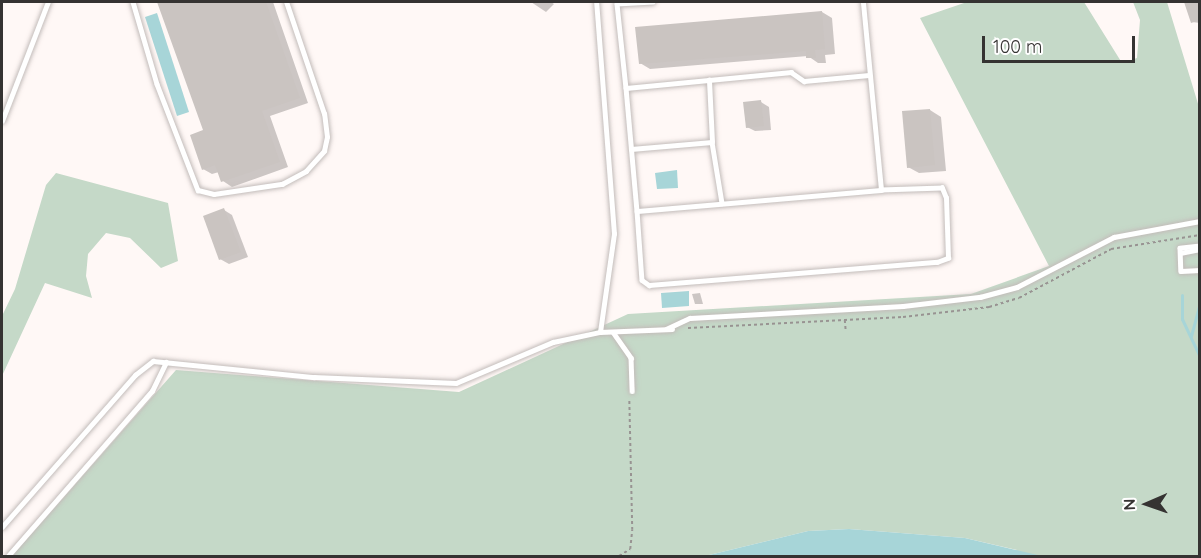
<!DOCTYPE html>
<style>
body{margin:0}
#map{position:relative;width:1201px;height:558px;overflow:hidden;background:#fff8f6;font-family:Quicksand,sans-serif}
div>[style]{position:absolute}
[style*='--x']{left:calc(var(--x)*1px);top:calc(var(--y)*1px);width:calc(var(--w)*1px);rotate:calc(var(--a)*1deg)}
.green>*{inset:0;background:#c5d9c8}
.water>*{inset:0;background:#a7d5d8}
.shadow>*{inset:0;background:#0003}
.stream>*{height:3px;margin:-1.5px;padding:0 1.5px;transform-origin:1.5px;border-radius:1.5px;background:#a7d5d8}
.building>*{inset:0;background:#cac4c1}
.path>*{height:1.5px;margin-top:-0.75px;transform-origin:0;background:repeating-linear-gradient(90deg,#989392 0 3px,transparent 0 6px)}
.roads{filter:drop-shadow(0 0 2px #c3bcba) drop-shadow(0 0 2px #c3bcba)}
.service>*{height:4.5px;margin:-2.25px;padding:0 2.25px;transform-origin:2.25px;border-radius:2.25px;background:#fff}
span{translate:-50% -50%;white-space:nowrap;text-align:center;line-height:1.15;-webkit-text-stroke:4.5px #fff;paint-order:stroke}
.frame{position:absolute;inset:0;border:3px solid #353332;pointer-events:none}
.north{position:absolute;left:1117px;top:474px;width:60px;height:60px;-webkit-text-stroke:4px #fff;paint-order:stroke;rotate:268deg;font-size:16px;font-weight:700;line-height:24px;text-align:center;color:#353332}
.north::after{content:'';display:block;margin:auto;width:21px;height:27px;background:#353332;clip-path:polygon(50% 0,100% 100%,50% 72%,0 100%)}
.scale{position:absolute;left:982px;top:36px;width:153px;height:27px;box-sizing:border-box;border:3px solid #353332;border-top:0;padding-left:8px;font-size:18px;line-height:21px;white-space:nowrap;color:#353332;-webkit-text-stroke:4px #fff;paint-order:stroke}
</style>
<div id="map">
<div class="green">
<div style="clip-path:polygon(967px 2px,1084px 2px,1122px 63px,1137px 58px,1140px 20px,1133px 2px,1167px 2px,1199px 107px,1199px 556px,970px 556px,1017px 550px,965px 538px,849px 529px,808px 531px,705px 556px,12px 556px,176px 370px,459px 392px,628px 314px,971px 294px,1049px 266px,920px 18px)"></div>
<div style="clip-path:polygon(56px 173px,168px 203px,178px 261px,161px 268px,130px 238px,106px 233px,88px 254px,86px 276px,92px 298px,45px 283px,2px 376px,2px 316px,15px 289px,46px 185px)"></div>
</div>
<div class="water">
<div style="clip-path:polygon(157px 13px,189px 112px,177px 116px,145px 17px)"></div>
<div style="clip-path:polygon(677px 170px,678px 188px,657px 189px,655px 173px)"></div>
<div style="clip-path:polygon(689px 291px,689px 306px,662px 308px,661px 293px)"></div>
<div style="clip-path:polygon(849px 529px,965px 538px,1042px 556px,705px 556px,808px 531px)"></div>
</div>
<div class="shadow">
<div style="clip-path:polygon(159px 2px,273px 2px,308px 103px,270px 116px,288px 167px,232px 187px,223px 181px,219px 172px,212px 174px,203px 169px,205px 131px)"></div>
<div style="clip-path:polygon(531px 2px,551px 2px,554px 4px,546px 12px)"></div>
<div style="clip-path:polygon(1185px 2px,1200px 2px,1200px 23px,1192px 22px)"></div>
<div style="clip-path:polygon(822px 12px,832px 18px,835px 54px,825px 55px,826px 63px,818px 63px,808px 56px,650px 69px,640px 63px)"></div>
<div style="clip-path:polygon(761px 102px,769px 107px,771px 130px,755px 131px,747px 127px)"></div>
<div style="clip-path:polygon(930px 110px,941px 117px,946px 171px,919px 173px,908px 167px)"></div>
<div style="clip-path:polygon(224px 210px,232px 215px,248px 257px,229px 264px,220px 259px)"></div>
<div style="clip-path:polygon(700px 293px,703px 304px,695px 304px,692px 294px)"></div>
</div>
<div class="stream">
<div style="--x:1182;--y:295;--w:24;--a:90"></div>
<div style="--x:1182;--y:319;--w:42;--a:64.7"></div>
<div style="--x:1191;--y:336;--w:34;--a:-75"></div>
</div>
<div class="building">
<div style="clip-path:polygon(157px 2px,266px 2px,300px 98px,262px 111px,280px 162px,221px 182px,215px 165px,202px 170px,190px 135px,203px 130px)"></div>
<div style="clip-path:polygon(1184px 2px,1200px 2px,1200px 20px,1191px 23px)"></div>
<div style="clip-path:polygon(822px 11px,825px 49px,815px 50px,816px 58px,806px 58px,806px 51px,639px 64px,635px 27px)"></div>
<div style="clip-path:polygon(761px 100px,764px 126px,746px 128px,743px 102px)"></div>
<div style="clip-path:polygon(930px 109px,935px 165px,907px 168px,902px 111px)"></div>
<div style="clip-path:polygon(224px 208px,241px 252px,219px 260px,203px 216px)"></div>
</div>
<div class="path">
<div style="--x:845;--y:320;--w:11;--a:85"></div>
<div style="--x:688;--y:328;--w:215;--a:-2.9"></div>
<div style="--x:903;--y:317;--w:87;--a:-6.6"></div>
<div style="--x:989;--y:307;--w:31;--a:-17"></div>
<div style="--x:1019;--y:298;--w:104;--a:-28"></div>
<div style="--x:1111;--y:249;--w:90;--a:-8.9"></div>
<div style="--x:619;--y:556;--w:13;--a:-32"></div>
<div style="--x:630;--y:549;--w:19;--a:-84"></div>
<div style="--x:632;--y:530;--w:131;--a:-91.3"></div>
</div>
<div class="roads">
<div class="service">
<div style="--x:133;--y:2;--w:85;--a:73.7"></div>
<div style="--x:157;--y:84;--w:114;--a:68.9"></div>
<div style="--x:198;--y:190;--w:16;--a:14"></div>
<div style="--x:214;--y:194;--w:69;--a:-8.4"></div>
<div style="--x:282;--y:184;--w:27;--a:-28"></div>
<div style="--x:306;--y:171;--w:27;--a:-48"></div>
<div style="--x:324;--y:151;--w:14;--a:-78"></div>
<div style="--x:327;--y:137;--w:23;--a:-97"></div>
<div style="--x:324;--y:114;--w:118;--a:-108.7"></div>
<div style="--x:653;--y:2;--w:36;--a:177"></div>
<div style="--x:617;--y:4;--w:84;--a:83.9"></div>
<div style="--x:626;--y:88;--w:166;--a:-5.5"></div>
<div style="--x:791;--y:72;--w:16;--a:35"></div>
<div style="--x:804;--y:81;--w:65;--a:-5.3"></div>
<div style="--x:626;--y:88;--w:123;--a:84.9"></div>
<div style="--x:637;--y:211;--w:245;--a:-4.9"></div>
<div style="--x:881;--y:190;--w:189;--a:-95.5"></div>
<div style="--x:2;--y:121;--w:128;--a:-68.9"></div>
<div style="--x:712;--y:142;--w:62;--a:80.7"></div>
<div style="--x:631;--y:149;--w:81;--a:-4.9"></div>
<div style="--x:712;--y:142;--w:62;--a:-92.8"></div>
<div style="--x:637;--y:211;--w:69;--a:85.9"></div>
<div style="--x:642;--y:280;--w:9;--a:36"></div>
<div style="--x:649;--y:285;--w:289;--a:-4.6"></div>
<div style="--x:937;--y:262;--w:12;--a:-20"></div>
<div style="--x:948;--y:258;--w:60;--a:-91.9"></div>
<div style="--x:946;--y:198;--w:11;--a:-112"></div>
<div style="--x:942;--y:188;--w:61;--a:178.1"></div>
<div style="--x:1200;--y:246;--w:20;--a:174"></div>
<div style="--x:1180;--y:248;--w:23;--a:88"></div>
<div style="--x:1181;--y:271;--w:19;--a:-3"></div>
<div style="--x:1180;--y:253;--w:20;--a:-11"></div>
<div style="--x:666;--y:329;--w:26;--a:-25"></div>
<div style="--x:690;--y:318;--w:213;--a:-3.2"></div>
<div style="--x:903;--y:306;--w:78;--a:-6.7"></div>
<div style="--x:980;--y:297;--w:38;--a:-15"></div>
<div style="--x:1017;--y:287;--w:109;--a:-27.3"></div>
<div style="--x:1114;--y:237;--w:87;--a:-10.5"></div>
<div style="--x:600;--y:332;--w:72;--a:-2.4"></div>
<div style="--x:613;--y:332;--w:32;--a:55"></div>
<div style="--x:631;--y:358;--w:33;--a:88"></div>
<div style="--x:2;--y:527;--w:202;--a:-48.8"></div>
<div style="--x:135;--y:375;--w:23;--a:-38"></div>
<div style="--x:153;--y:361;--w:162;--a:5.7"></div>
<div style="--x:314;--y:377;--w:142;--a:2.4"></div>
<div style="--x:456;--y:383;--w:105;--a:-22.9"></div>
<div style="--x:553;--y:342;--w:48;--a:-12"></div>
<div style="--x:600;--y:332;--w:99;--a:-81.9"></div>
<div style="--x:614;--y:234;--w:233;--a:-94.4"></div>
<div style="--x:8;--y:556;--w:219;--a:-48.9"></div>
<div style="--x:152;--y:391;--w:32;--a:-64"></div>
</div>
</div>
<div class="frame"></div>
<div class="north">N</div>
<div class="scale">100 m</div>
</div>
